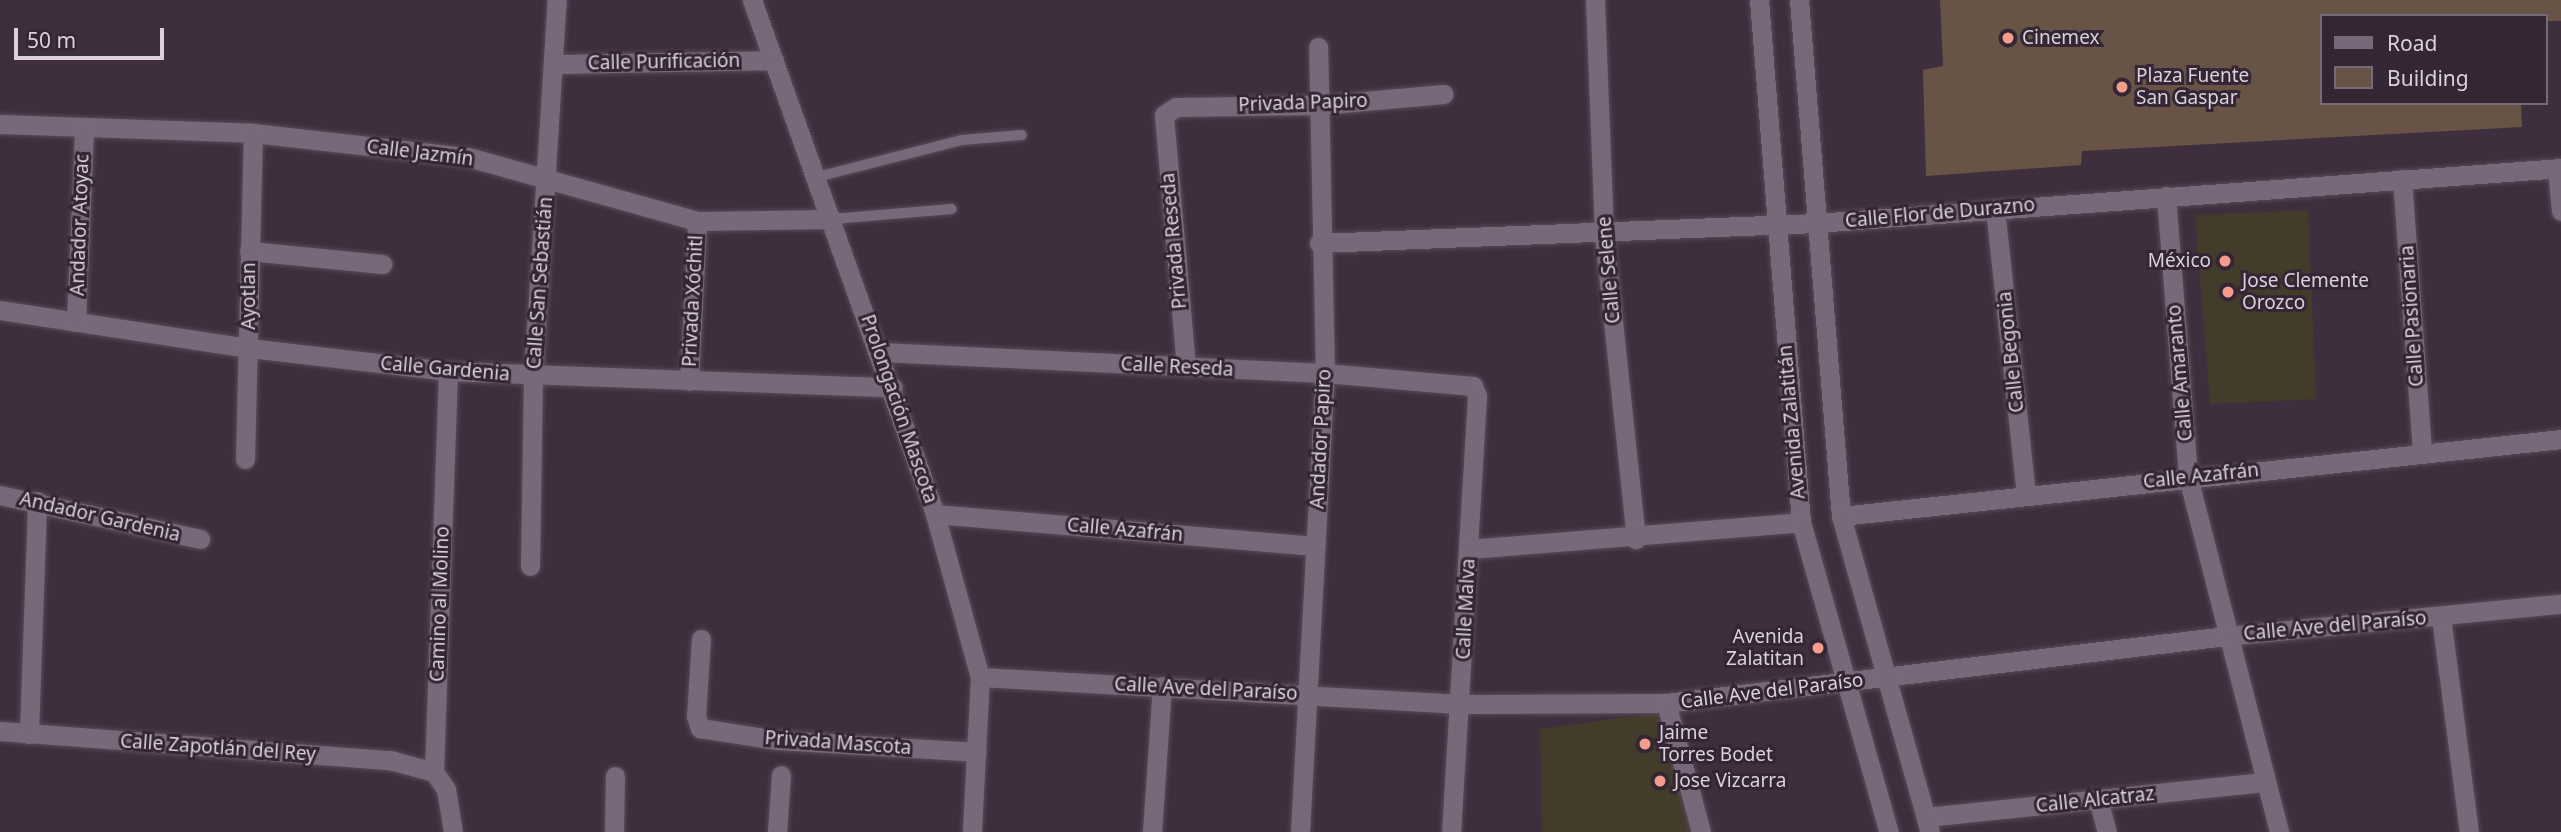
<!DOCTYPE html>
<meta charset="utf-8">
<style>
body{margin:0}
#map{position:relative;width:2561px;height:832px;overflow:hidden;background:#3f2f3e;font-family:"Noto Sans",sans-serif}
div>[style]{position:absolute}
[style*='--x']{left:calc(var(--x)*1px);top:calc(var(--y)*1px);width:calc(var(--w)*1px);rotate:calc(var(--a)*1deg)}
.education>*{inset:0;background:#443c2b}
.building>*{inset:0;background:#675447}
.roads{filter:drop-shadow(0 0 2px #584b58) drop-shadow(0 0 2px #584b58)}
.service>*{height:10px;margin:-5px;padding:0 5px;transform-origin:5px;border-radius:5px;background:#796879}
.minor>*{height:19px;margin:-9.5px;padding:0 9.5px;transform-origin:9.5px;border-radius:9.5px;background:#796879}
.tertiary>*{height:19px;margin:-9.5px;padding:0 9.5px;transform-origin:9.5px;border-radius:9.5px;background:#796879}
.dots>*{width:19px;height:19px;translate:-50% -50%;box-sizing:border-box;border:4px solid #342634;border-radius:50%}
span{translate:-50% -50%;white-space:nowrap;text-align:center;line-height:1.15;-webkit-text-stroke:6px #342634;paint-order:stroke}
.poi-label{font-size:19px;color:#dad1da}
.left{translate:0 -50%;text-align:left}
.right{translate:-100% -50%;text-align:right}
.street-label{font-size:19px;color:#dad1da}
.legend{position:absolute;left:2320px;top:14px;width:228px;height:91px;box-sizing:border-box;background:#342634;border:2px solid #766a76;margin:0;padding:9px 12px;list-style:none;font-size:21px;color:#dad1da}
.legend li{display:flex;align-items:center;gap:14px;height:35px}
.legend b{width:35px;border:2px solid #766a76}
.scale{position:absolute;left:14px;top:28px;width:150px;height:32px;box-sizing:border-box;border:4px solid #dad1da;border-top:0;padding-left:9px;font-size:21px;line-height:24px;white-space:nowrap;color:#dad1da;-webkit-text-stroke:5px #342634;paint-order:stroke}
</style>
<div id="map">
<div class="education">
<div style="clip-path:polygon(2308px 210px,2316px 399px,2210px 404px,2195px 215px)"></div>
<div style="clip-path:polygon(1658px 713px,1691px 832px,1542px 832px,1540px 729px)"></div>
</div>
<div class="building">
<div style="clip-path:polygon(1940px 0,2561px 0,2561px 21px,2545px 21px,2545px 16px,2321px 16px,2321px 103px,2521px 103px,2522px 127px,2082px 151px,2081px 165px,1926px 176px,1923px 70px,1943px 66px)"></div>
</div>
<div class="roads">
<div class="service">
<div style="--x:817;--y:177;--w:150;--a:-14.3"></div>
<div style="--x:962;--y:140;--w:60;--a:-4.8"></div>
<div style="--x:832;--y:219;--w:120;--a:-4.8"></div>
</div>
<div class="minor">
<div style="--x:752;--y:0;--w:546;--a:70.4"></div>
<div style="--x:935;--y:514;--w:169;--a:74.6"></div>
<div style="--x:980;--y:677;--w:155;--a:93"></div>
<div style="--x:1595;--y:0;--w:235;--a:87.8"></div>
<div style="--x:1604;--y:235;--w:306;--a:84"></div>
<div style="--x:554;--y:64;--w:220;--a:-1"></div>
<div style="--x:0;--y:124;--w:253;--a:2"></div>
<div style="--x:253;--y:133;--w:216;--a:6.4"></div>
<div style="--x:468;--y:157;--w:238;--a:15.6"></div>
<div style="--x:697;--y:221;--w:135;--a:-0.8"></div>
<div style="--x:2557;--y:168;--w:43;--a:84.7"></div>
<div style="--x:2402;--y:179;--w:275;--a:85.8"></div>
<div style="--x:2166;--y:196;--w:282;--a:85.5"></div>
<div style="--x:2188;--y:477;--w:366;--a:75.6"></div>
<div style="--x:1995;--y:209;--w:288;--a:83.8"></div>
<div style="--x:1319;--y:243;--w:497;--a:-2.3"></div>
<div style="--x:1816;--y:223;--w:747;--a:-4.22"></div>
<div style="--x:249;--y:251;--w:134;--a:5.6"></div>
<div style="--x:0;--y:310;--w:252;--a:8.7"></div>
<div style="--x:249;--y:348;--w:200;--a:6.6"></div>
<div style="--x:448;--y:371;--w:445;--a:2.1"></div>
<div style="--x:76;--y:322;--w:194;--a:-87.6"></div>
<div style="--x:881;--y:352;--w:444;--a:2.7"></div>
<div style="--x:1325;--y:373;--w:149;--a:5"></div>
<div style="--x:1473;--y:386;--w:11;--a:68"></div>
<div style="--x:1477;--y:396;--w:437;--a:93.4"></div>
<div style="--x:1186;--y:367;--w:253;--a:-95"></div>
<div style="--x:1164;--y:115;--w:14;--a:-34"></div>
<div style="--x:1176;--y:107;--w:144;--a:-0.8"></div>
<div style="--x:1320;--y:105;--w:124;--a:-5.1"></div>
<div style="--x:448;--y:371;--w:401;--a:92"></div>
<div style="--x:434;--y:772;--w:21;--a:55"></div>
<div style="--x:446;--y:789;--w:44;--a:80.8"></div>
<div style="--x:689;--y:381;--w:160;--a:-87.1"></div>
<div style="--x:245;--y:459;--w:326;--a:-88.6"></div>
<div style="--x:0;--y:495;--w:205;--a:12.4"></div>
<div style="--x:935;--y:514;--w:381;--a:4.8"></div>
<div style="--x:1841;--y:516;--w:724;--a:-6.1"></div>
<div style="--x:1469;--y:549;--w:333;--a:-4.6"></div>
<div style="--x:530;--y:566;--w:189;--a:-89.1"></div>
<div style="--x:533;--y:377;--w:378;--a:-86.4"></div>
<div style="--x:2441;--y:617;--w:217;--a:82.6"></div>
<div style="--x:701;--y:639;--w:77;--a:93.7"></div>
<div style="--x:696;--y:716;--w:13;--a:72"></div>
<div style="--x:700;--y:728;--w:78;--a:8.9"></div>
<div style="--x:777;--y:740;--w:200;--a:3.4"></div>
<div style="--x:980;--y:677;--w:482;--a:3.2"></div>
<div style="--x:1461;--y:704;--w:205;--a:-0.3"></div>
<div style="--x:1666;--y:703;--w:564;--a:-6.82"></div>
<div style="--x:2226;--y:636;--w:337;--a:-5.5"></div>
<div style="--x:1666;--y:703;--w:134;--a:74.8"></div>
<div style="--x:0;--y:731;--w:391;--a:4.3"></div>
<div style="--x:390;--y:760;--w:46;--a:15.3"></div>
<div style="--x:29;--y:734;--w:233;--a:-88"></div>
<div style="--x:2098;--y:799;--w:34;--a:75"></div>
<div style="--x:1926;--y:817;--w:340;--a:-5.9"></div>
<div style="--x:614;--y:832;--w:56;--a:-89"></div>
<div style="--x:777;--y:832;--w:57;--a:-86"></div>
<div style="--x:1152;--y:832;--w:146;--a:-86.1"></div>
<div style="--x:1300;--y:832;--w:460;--a:-86.9"></div>
<div style="--x:1325;--y:373;--w:326;--a:-91.2"></div>
</div>
<div class="tertiary">
<div style="--x:1759;--y:0;--w:524;--a:85.4"></div>
<div style="--x:1801;--y:522;--w:322;--a:74.2"></div>
<div style="--x:1799;--y:0;--w:518;--a:85.35"></div>
<div style="--x:1841;--y:516;--w:328;--a:74.3"></div>
</div>
</div>
<div class="dots">
<div style="left:2008px;top:38px;background:#f49d8d"></div>
<div style="left:2122px;top:87px;background:#f49d8d"></div>
<div style="left:2225px;top:261px;background:#f49d8d"></div>
<div style="left:2228px;top:292px;background:#f49d8d"></div>
<div style="left:1818px;top:648px;background:#f49d8d"></div>
<div style="left:1645px;top:744px;background:#f49d8d"></div>
<div style="left:1660px;top:781px;background:#f49d8d"></div>
</div>
<div class="poi-label">
<span class="left" style="left:2022px;top:38px">Cinemex</span>
<span class="left" style="left:2136px;top:87px">Plaza Fuente<br>San Gaspar</span>
<span class="right" style="left:2211px;top:261px">México</span>
<span class="left" style="left:2242px;top:292px">Jose Clemente<br>Orozco</span>
<span class="right" style="left:1804px;top:648px">Avenida<br>Zalatitan</span>
<span class="left" style="left:1659px;top:744px">Jaime<br>Torres Bodet</span>
<span class="left" style="left:1674px;top:781px">Jose Vizcarra</span>
</div>
<div class="street-label">
<span style="left:664px;top:62px;rotate:-1deg">Calle Purificación</span>
<span style="left:1303px;top:103px;rotate:-2deg">Privada Papiro</span>
<span style="left:420px;top:153px;rotate:7deg">Calle Jazmín</span>
<span style="left:1940px;top:213px;rotate:-5deg">Calle Flor de Durazno</span>
<span style="left:80px;top:225px;rotate:-88deg">Andador Atoyac</span>
<span style="left:1174px;top:241px;rotate:-95deg">Privada Reseda</span>
<span style="left:1609px;top:270px;rotate:-95deg">Calle Selene</span>
<span style="left:540px;top:283px;rotate:-86deg">Calle San Sebastián</span>
<span style="left:249px;top:296px;rotate:-90deg">Ayotlan</span>
<span style="left:693px;top:301px;rotate:-87deg">Privada Xóchitl</span>
<span style="left:2412px;top:316px;rotate:-94deg">Calle Pasionaria</span>
<span style="left:2011px;top:352px;rotate:-96deg">Calle Begonia</span>
<span style="left:1177px;top:367px;rotate:3deg">Calle Reseda</span>
<span style="left:445px;top:369px;rotate:5deg">Calle Gardenia</span>
<span style="left:2180px;top:373px;rotate:-95deg">Calle Amaranto</span>
<span style="left:899px;top:409px;rotate:71deg">Prolongación Mascota</span>
<span style="left:1792px;top:422px;rotate:-95deg">Avenida Zalatitán</span>
<span style="left:1321px;top:439px;rotate:-87deg">Andador Papiro</span>
<span style="left:2201px;top:476px;rotate:-6deg">Calle Azafrán</span>
<span style="left:100px;top:517px;rotate:13deg">Andador Gardenia</span>
<span style="left:1125px;top:530px;rotate:5deg">Calle Azafrán</span>
<span style="left:440px;top:604px;rotate:-88deg">Camino al Molino</span>
<span style="left:1466px;top:609px;rotate:-87deg">Calle Malva</span>
<span style="left:2335px;top:626px;rotate:-5deg">Calle Ave del Paraíso</span>
<span style="left:1206px;top:689px;rotate:3deg">Calle Ave del Paraíso</span>
<span style="left:1772px;top:691px;rotate:-7deg">Calle Ave del Paraíso</span>
<span style="left:838px;top:743px;rotate:4deg">Privada Mascota</span>
<span style="left:218px;top:748px;rotate:4deg">Calle Zapotlán del Rey</span>
<span style="left:2095px;top:800px;rotate:-6deg">Calle Alcatraz</span>
</div>
<ul class="legend">
<li><b style="height:9px;background:#796879"></b>Road</li>
<li><b style="height:19px;background:#675447"></b>Building</li>
</ul>
<div class="scale">50 m</div>
</div>
